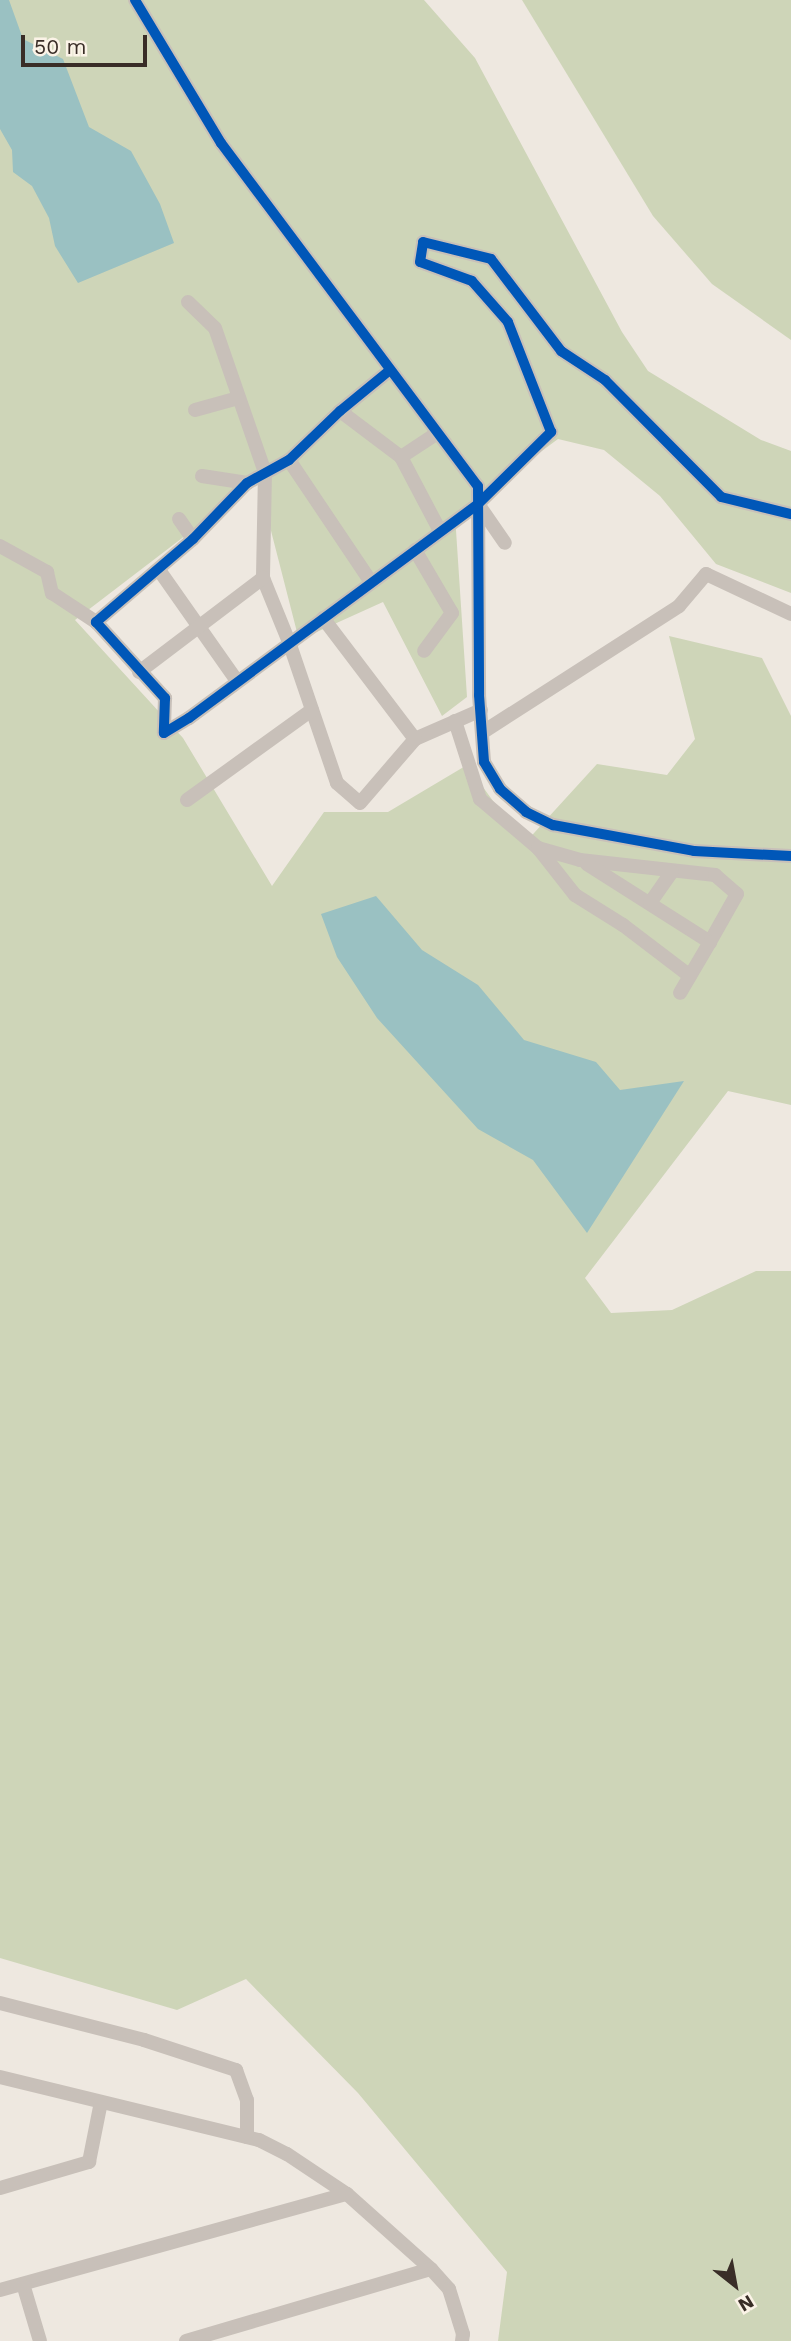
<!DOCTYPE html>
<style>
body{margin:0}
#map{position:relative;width:791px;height:2341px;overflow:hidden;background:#eee8e0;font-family:"Work Sans",sans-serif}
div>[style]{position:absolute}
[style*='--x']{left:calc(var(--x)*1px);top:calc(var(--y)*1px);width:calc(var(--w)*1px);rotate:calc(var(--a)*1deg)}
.green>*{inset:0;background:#ced5b8}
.water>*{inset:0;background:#9ac1c2}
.minor>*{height:14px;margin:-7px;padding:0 7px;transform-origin:7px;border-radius:7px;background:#c8c0b9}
.cycleway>*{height:10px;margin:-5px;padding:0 5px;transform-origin:5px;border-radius:5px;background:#0057b8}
span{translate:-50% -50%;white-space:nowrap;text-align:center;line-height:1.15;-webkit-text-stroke:5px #fbf3e7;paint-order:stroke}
.north{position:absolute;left:700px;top:2250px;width:70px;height:70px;-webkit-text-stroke:5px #fbf3e7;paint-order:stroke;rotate:149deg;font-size:19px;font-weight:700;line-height:28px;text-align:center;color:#392d27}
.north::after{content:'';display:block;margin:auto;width:24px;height:32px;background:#392d27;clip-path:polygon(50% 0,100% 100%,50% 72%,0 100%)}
.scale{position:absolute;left:21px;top:35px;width:126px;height:32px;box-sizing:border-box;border:4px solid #392d27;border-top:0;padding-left:9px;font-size:21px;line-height:24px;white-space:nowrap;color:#392d27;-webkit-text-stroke:5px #fbf3e7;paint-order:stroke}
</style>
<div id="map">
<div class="green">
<div style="clip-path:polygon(0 0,424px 0,475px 58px,622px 332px,648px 371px,761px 440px,791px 451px,791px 593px,716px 564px,660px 496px,604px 450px,558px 439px,455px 515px,467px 697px,442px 716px,383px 602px,299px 640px,258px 480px,75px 620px,183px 738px,272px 886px,324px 812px,388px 812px,467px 765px,524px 844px,597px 764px,667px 775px,695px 739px,669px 636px,762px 658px,791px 716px,791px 1105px,728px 1091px,585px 1278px,611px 1313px,672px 1310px,756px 1271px,791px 1271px,791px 2341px,498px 2341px,507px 2272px,358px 2093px,246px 1979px,177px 2010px,0 1958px)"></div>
<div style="clip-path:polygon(522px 0,791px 0,791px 340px,712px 284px,653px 216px)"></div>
</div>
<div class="water">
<div style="clip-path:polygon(0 0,9px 0,23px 39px,63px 59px,89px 127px,131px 151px,160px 204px,174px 243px,78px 283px,55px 246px,49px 218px,32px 186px,13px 172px,12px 150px,0 129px)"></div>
<div style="clip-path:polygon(376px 896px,422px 950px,478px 985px,524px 1040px,596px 1062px,620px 1090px,684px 1081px,587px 1233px,533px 1160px,478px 1129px,377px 1018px,337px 957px,321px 914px)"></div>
</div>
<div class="minor">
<div style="--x:135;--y:0;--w:167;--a:59"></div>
<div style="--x:221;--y:143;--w:429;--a:53.2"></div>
<div style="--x:478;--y:486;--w:209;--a:89.7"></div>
<div style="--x:479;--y:695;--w:67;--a:85.7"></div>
<div style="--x:484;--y:762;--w:31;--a:59"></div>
<div style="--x:500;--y:789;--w:35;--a:41"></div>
<div style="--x:526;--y:812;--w:30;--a:26"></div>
<div style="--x:553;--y:825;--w:143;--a:10.4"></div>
<div style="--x:694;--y:851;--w:97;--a:3"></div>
<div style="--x:188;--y:302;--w:37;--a:44"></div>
<div style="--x:215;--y:328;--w:152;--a:70.9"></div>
<div style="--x:265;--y:472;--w:106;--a:91.1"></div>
<div style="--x:263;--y:578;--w:69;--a:67.9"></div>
<div style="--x:289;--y:642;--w:149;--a:71.2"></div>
<div style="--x:337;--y:783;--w:30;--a:41"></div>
<div style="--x:360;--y:803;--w:84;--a:-49.3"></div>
<div style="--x:415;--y:739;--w:72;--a:-23.7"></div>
<div style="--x:390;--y:370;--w:65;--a:140.6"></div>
<div style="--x:340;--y:411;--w:71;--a:136.1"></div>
<div style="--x:289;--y:460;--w:48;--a:151.3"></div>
<div style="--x:247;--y:483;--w:78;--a:134"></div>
<div style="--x:193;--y:539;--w:128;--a:139.4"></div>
<div style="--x:96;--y:622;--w:103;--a:47.8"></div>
<div style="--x:165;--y:698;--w:35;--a:92"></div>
<div style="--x:164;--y:733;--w:29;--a:-31"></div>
<div style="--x:189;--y:718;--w:360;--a:-36.5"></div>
<div style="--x:478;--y:504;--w:103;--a:-44.6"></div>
<div style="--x:551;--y:432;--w:118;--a:-111.4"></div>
<div style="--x:508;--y:322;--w:55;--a:-131.3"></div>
<div style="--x:472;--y:281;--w:55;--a:-159.9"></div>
<div style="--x:420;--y:262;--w:20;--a:-81"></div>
<div style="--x:423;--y:242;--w:70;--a:14"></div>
<div style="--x:491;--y:259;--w:116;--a:52.7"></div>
<div style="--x:561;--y:351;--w:53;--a:33.4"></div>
<div style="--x:605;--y:380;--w:165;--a:45.2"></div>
<div style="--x:721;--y:497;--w:72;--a:13.7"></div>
<div style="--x:195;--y:410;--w:45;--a:-15.6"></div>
<div style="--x:340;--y:411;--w:76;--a:37"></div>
<div style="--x:401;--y:457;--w:84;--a:62.2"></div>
<div style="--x:401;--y:457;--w:42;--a:-33.3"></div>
<div style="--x:289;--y:460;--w:147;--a:56.1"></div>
<div style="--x:202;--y:476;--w:46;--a:8.8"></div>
<div style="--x:478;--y:504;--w:47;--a:55.3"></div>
<div style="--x:179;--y:519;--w:24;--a:55"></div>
<div style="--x:0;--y:546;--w:54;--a:29"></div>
<div style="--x:47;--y:572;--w:22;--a:77"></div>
<div style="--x:52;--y:593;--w:53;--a:33.4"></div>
<div style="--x:415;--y:550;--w:73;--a:59.6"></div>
<div style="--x:452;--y:613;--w:47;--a:126.4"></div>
<div style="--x:159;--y:570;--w:136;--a:54.9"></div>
<div style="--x:323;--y:618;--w:152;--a:52.8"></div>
<div style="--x:139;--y:672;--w:156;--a:-37.2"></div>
<div style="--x:455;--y:721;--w:82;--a:72.2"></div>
<div style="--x:480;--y:799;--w:76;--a:40.2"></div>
<div style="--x:538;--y:848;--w:44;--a:15.9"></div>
<div style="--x:580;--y:860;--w:136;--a:6.3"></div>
<div style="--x:715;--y:875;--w:29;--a:41"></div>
<div style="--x:737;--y:894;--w:55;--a:119.4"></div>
<div style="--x:483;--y:732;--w:233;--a:-32.7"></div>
<div style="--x:679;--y:606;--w:42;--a:-49.8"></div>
<div style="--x:706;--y:574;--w:94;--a:25.2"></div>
<div style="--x:187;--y:800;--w:154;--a:-35.8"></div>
<div style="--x:538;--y:848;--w:60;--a:51.8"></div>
<div style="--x:575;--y:895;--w:57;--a:32"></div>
<div style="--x:623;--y:925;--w:84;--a:37.3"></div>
<div style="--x:587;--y:864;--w:146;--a:32.4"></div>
<div style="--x:710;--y:942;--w:59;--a:120.5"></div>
<div style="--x:650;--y:903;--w:38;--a:-55"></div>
<div style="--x:0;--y:2003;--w:149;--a:14.4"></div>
<div style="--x:144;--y:2040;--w:97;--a:18.1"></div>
<div style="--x:236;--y:2070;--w:32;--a:70"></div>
<div style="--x:247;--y:2100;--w:37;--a:90"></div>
<div style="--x:0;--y:2077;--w:267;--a:13.7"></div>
<div style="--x:259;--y:2140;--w:31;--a:27"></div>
<div style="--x:287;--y:2154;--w:72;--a:33.7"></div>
<div style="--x:347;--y:2194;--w:113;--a:41.8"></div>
<div style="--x:431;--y:2269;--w:27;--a:48"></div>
<div style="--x:449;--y:2289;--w:47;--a:72.7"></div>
<div style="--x:463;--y:2334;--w:7;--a:98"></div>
<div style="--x:0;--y:2188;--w:93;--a:-16.3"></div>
<div style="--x:89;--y:2162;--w:61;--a:-78.7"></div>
<div style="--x:23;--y:2284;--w:59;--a:73.4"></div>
<div style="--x:0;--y:2290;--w:360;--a:-15.5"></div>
<div style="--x:186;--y:2341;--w:255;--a:-16.4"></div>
</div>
<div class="cycleway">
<div style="--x:135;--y:0;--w:167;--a:59"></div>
<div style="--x:221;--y:143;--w:429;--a:53.2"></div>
<div style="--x:478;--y:486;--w:209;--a:89.7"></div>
<div style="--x:479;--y:695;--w:67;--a:85.7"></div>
<div style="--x:484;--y:762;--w:31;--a:59"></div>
<div style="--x:500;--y:789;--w:35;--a:41"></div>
<div style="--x:526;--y:812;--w:30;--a:26"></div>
<div style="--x:553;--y:825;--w:143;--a:10.4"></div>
<div style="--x:694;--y:851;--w:97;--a:3"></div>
<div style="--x:390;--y:370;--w:65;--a:140.6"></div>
<div style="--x:340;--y:411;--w:71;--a:136.1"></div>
<div style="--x:289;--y:460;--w:48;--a:151.3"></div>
<div style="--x:247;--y:483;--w:78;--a:134"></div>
<div style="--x:193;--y:539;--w:128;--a:139.4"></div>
<div style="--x:96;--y:622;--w:103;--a:47.8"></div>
<div style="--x:165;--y:698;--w:35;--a:92"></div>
<div style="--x:164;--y:733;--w:29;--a:-31"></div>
<div style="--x:189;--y:718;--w:360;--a:-36.5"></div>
<div style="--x:478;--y:504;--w:103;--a:-44.6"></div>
<div style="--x:551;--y:432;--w:118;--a:-111.4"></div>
<div style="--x:508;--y:322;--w:55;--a:-131.3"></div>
<div style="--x:472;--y:281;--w:55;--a:-159.9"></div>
<div style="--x:420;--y:262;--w:20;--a:-81"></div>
<div style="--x:423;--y:242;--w:70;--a:14"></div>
<div style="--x:491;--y:259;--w:116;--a:52.7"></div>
<div style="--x:561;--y:351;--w:53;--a:33.4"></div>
<div style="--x:605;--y:380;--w:165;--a:45.2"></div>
<div style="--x:721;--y:497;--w:72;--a:13.7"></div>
</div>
<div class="north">N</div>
<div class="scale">50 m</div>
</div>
